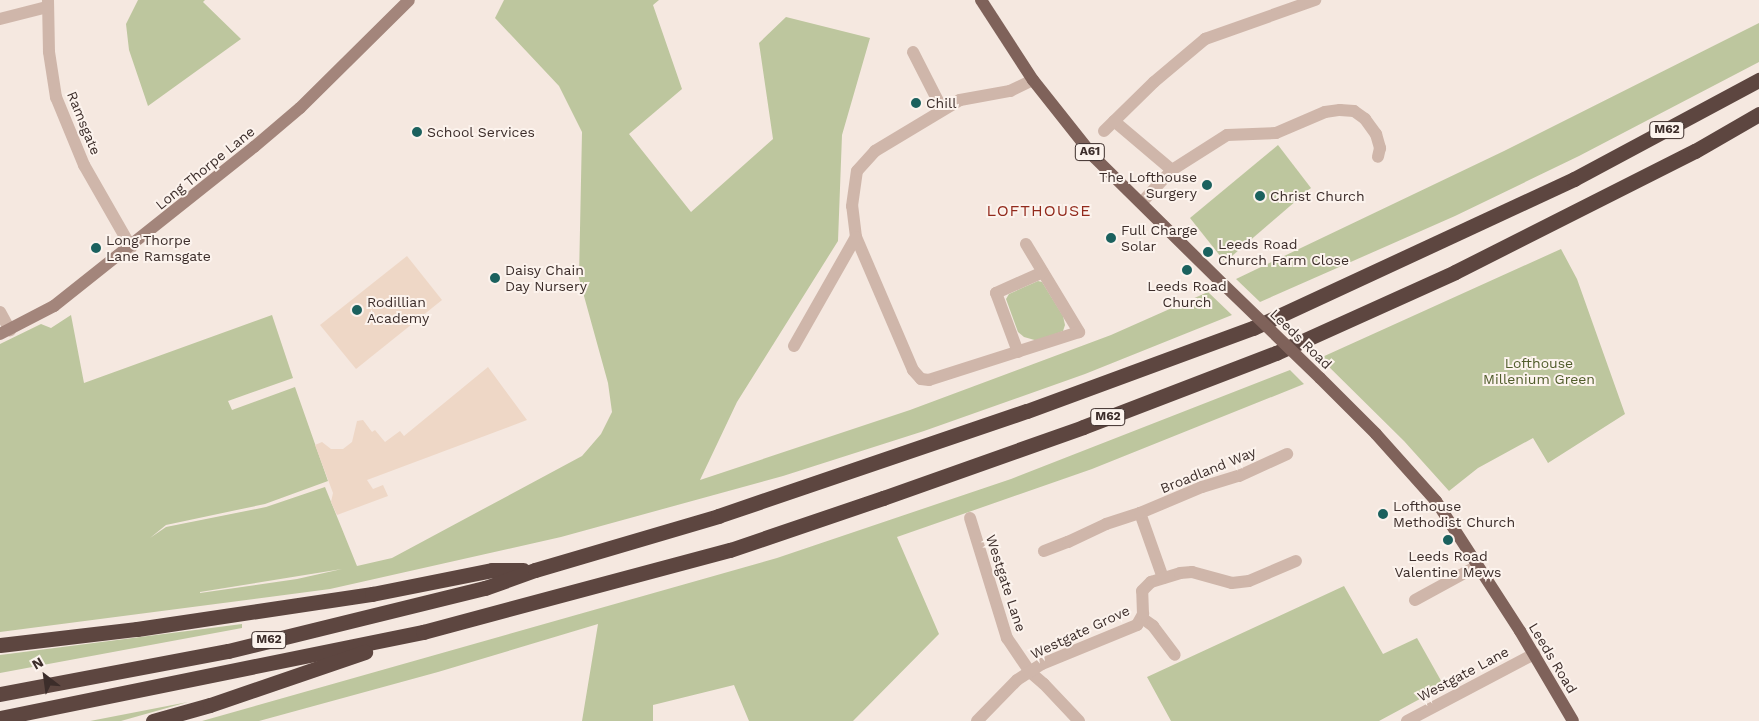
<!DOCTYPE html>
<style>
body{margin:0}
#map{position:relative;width:1759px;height:721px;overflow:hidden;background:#f5e8e0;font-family:"Work Sans",sans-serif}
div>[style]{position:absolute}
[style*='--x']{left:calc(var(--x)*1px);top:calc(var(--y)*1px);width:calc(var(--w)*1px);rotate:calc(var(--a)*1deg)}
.green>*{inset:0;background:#bdc69e}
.plaza>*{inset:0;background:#eed7c6}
.street>*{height:12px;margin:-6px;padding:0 6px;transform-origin:6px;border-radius:6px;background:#cfb6aa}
.secondary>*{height:12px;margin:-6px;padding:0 6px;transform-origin:6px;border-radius:6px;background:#a3857b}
.primary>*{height:12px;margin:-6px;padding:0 6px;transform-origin:6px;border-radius:6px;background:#7f625a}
.highway>*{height:15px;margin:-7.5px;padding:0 7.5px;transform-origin:7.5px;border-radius:7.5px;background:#5d4640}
.primary-bridge>*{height:12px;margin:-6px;padding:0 6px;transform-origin:6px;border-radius:6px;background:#7f625a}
.dots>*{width:14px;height:14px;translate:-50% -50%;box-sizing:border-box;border:2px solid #fcf3ed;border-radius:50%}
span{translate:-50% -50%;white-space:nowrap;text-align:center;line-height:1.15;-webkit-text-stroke:4px #fcf3ed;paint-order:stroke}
.shield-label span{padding:1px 4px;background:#fcf3ed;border:1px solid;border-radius:4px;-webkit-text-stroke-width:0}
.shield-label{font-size:12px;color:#3c2d2a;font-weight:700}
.poi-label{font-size:14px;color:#3c2d2a}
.left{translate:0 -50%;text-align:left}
.right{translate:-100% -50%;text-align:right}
.street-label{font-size:14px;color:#3c2d2a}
.park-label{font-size:14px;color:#505c2b}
.quarter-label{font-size:16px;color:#922a1c;letter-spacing:1px}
.north{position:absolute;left:20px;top:651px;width:50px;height:50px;-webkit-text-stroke:4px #fcf3ed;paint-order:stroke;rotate:330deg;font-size:14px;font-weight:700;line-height:20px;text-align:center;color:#3c2d2a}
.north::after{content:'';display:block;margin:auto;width:18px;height:22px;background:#3c2d2a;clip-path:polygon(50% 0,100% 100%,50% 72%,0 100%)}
</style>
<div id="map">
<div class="green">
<div style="clip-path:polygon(138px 0,205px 0,203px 2px,241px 39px,148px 106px,129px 50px,126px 24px)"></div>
<div style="clip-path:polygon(evenodd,504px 0,659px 0,653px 5px,682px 89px,629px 134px,691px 212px,773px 139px,759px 43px,786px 17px,870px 38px,842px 135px,838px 241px,737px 402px,700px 480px,910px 410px,1111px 335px,1208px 292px,1232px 315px,1085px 374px,924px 431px,783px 476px,561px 537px,330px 589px,0 632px,0 344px,41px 324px,51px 328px,71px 315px,84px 383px,272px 315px,293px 378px,228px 401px,232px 410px,295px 387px,328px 481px,265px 504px,166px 525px,150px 538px,166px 527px,266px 507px,325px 487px,357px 566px,392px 558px,582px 456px,601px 434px,612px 412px,608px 383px,579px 278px,582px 132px,559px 86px,495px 18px,504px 0,342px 569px,297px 579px,200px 593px,200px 592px,342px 569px)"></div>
<div style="clip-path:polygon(1759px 23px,1759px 62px,1579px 156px,1455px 216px,1260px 302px,1236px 279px,1504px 151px)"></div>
<div style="clip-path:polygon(1278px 145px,1311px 188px,1225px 262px,1190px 218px)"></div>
<div style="clip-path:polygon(1561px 249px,1577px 279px,1625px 414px,1548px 463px,1533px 438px,1478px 468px,1449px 491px,1404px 441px,1320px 358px)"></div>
<div style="clip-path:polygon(1038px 281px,1042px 282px,1063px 316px,1065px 325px,1063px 331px,1038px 341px,1024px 337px,1018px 332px,1006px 299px,1009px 294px)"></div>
<div style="clip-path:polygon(1290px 370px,1304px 384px,1092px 469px,897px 537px,939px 634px,853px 721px,749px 721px,734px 685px,653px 705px,653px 721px,582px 721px,598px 624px,438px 672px,259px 721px,202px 721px,777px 558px,1011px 479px)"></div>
<div style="clip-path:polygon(1344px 586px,1383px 654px,1417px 638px,1444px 686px,1379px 721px,1171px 721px,1147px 677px)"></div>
<div style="clip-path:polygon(242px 624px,242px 628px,0 673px,0 655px)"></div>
<div style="clip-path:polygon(188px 702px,121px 721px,90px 721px)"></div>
</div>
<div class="plaza">
<div style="clip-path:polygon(407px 256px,442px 300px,356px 369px,320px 325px)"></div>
<div style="clip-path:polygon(488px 367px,527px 420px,367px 480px,373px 489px,383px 485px,388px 496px,337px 515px,331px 502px,333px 493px,315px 445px,322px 442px,331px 449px,343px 449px,352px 442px,357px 421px,363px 420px,372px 432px,375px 430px,385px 442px,400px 431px,404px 436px)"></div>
</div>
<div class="street">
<div style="--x:48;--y:0;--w:52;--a:88.9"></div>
<div style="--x:49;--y:52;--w:46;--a:81.2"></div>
<div style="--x:56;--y:97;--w:74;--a:67.6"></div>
<div style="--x:84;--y:165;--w:95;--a:60.2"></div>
<div style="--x:0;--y:19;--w:49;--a:-14.3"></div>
<div style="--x:913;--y:52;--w:64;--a:63"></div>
<div style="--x:1114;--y:121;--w:76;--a:40.2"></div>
<div style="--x:1172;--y:170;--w:45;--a:133.2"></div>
<div style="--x:1104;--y:131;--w:70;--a:-44.4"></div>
<div style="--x:1154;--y:82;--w:67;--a:-40.1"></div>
<div style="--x:1205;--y:39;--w:117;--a:-19.5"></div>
<div style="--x:1172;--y:170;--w:65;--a:-32.5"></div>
<div style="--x:1227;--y:135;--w:49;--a:-2.3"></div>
<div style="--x:1276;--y:133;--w:53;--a:-23.2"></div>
<div style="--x:1325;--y:112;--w:15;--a:-8"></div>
<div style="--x:1340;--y:110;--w:14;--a:4"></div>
<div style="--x:1354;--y:111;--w:14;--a:36"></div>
<div style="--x:1365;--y:119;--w:19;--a:54"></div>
<div style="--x:1376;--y:134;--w:15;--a:74"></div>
<div style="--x:1380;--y:148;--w:9;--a:103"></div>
<div style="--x:1026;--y:244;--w:103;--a:58.9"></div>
<div style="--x:1079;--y:332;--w:157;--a:162.3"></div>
<div style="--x:929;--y:380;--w:8;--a:-173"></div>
<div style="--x:921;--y:379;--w:12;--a:-132"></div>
<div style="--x:913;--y:370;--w:145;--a:-113.2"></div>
<div style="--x:856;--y:237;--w:31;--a:-97"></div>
<div style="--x:852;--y:206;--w:35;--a:-82"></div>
<div style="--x:857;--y:171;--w:27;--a:-48"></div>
<div style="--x:875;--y:151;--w:99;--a:-31"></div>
<div style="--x:960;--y:100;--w:51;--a:-10.2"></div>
<div style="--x:1010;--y:91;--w:25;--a:-26"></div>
<div style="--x:0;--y:312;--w:21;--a:61"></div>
<div style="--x:794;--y:346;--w:125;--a:-60.4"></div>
<div style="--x:1018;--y:352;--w:63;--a:-110.4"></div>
<div style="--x:996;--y:293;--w:51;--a:-24.1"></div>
<div style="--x:1140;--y:513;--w:69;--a:70.5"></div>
<div style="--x:970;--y:518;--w:126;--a:72.9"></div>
<div style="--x:1007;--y:638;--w:41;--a:55.9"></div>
<div style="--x:1030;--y:672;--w:18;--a:41"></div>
<div style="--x:1044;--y:684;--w:51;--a:46.6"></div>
<div style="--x:1044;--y:551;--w:26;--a:-21"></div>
<div style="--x:1068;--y:542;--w:42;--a:-25.3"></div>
<div style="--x:1106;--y:524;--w:36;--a:-18"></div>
<div style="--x:1140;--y:513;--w:67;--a:-22.8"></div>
<div style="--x:1202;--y:487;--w:39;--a:-17"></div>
<div style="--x:1239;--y:476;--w:53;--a:-24.6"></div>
<div style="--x:1415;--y:600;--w:71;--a:-28.7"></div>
<div style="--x:1142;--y:618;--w:14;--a:36"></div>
<div style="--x:1153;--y:626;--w:36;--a:53"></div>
<div style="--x:977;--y:721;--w:57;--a:-45.7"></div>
<div style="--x:1017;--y:680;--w:30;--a:-33"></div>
<div style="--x:1042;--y:664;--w:103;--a:-22.3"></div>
<div style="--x:1137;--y:625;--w:13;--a:-61"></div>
<div style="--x:1143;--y:614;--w:23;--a:-92"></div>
<div style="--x:1142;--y:591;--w:13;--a:-45"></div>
<div style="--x:1151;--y:582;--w:30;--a:-17"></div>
<div style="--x:1180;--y:573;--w:12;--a:-5"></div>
<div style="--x:1192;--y:572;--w:41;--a:15.4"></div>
<div style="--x:1232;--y:583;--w:17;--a:-7"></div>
<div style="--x:1249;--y:581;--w:51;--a:-23.1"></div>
<div style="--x:1407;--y:721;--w:144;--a:-27.8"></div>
</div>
<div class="secondary">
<div style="--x:0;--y:334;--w:61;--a:-27.4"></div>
<div style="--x:54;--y:306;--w:256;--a:-38.5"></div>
<div style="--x:254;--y:147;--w:60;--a:-40.3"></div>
<div style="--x:300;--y:108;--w:153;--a:-44.7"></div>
</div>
<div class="primary">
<div style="--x:981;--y:0;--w:95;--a:57"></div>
<div style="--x:1033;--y:80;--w:98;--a:51.6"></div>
<div style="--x:1094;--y:157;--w:182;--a:44.6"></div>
<div style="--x:1320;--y:378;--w:79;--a:45"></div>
<div style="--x:1376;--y:434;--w:90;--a:48.2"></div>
<div style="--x:1436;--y:501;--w:155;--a:57.1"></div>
<div style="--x:1520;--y:631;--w:104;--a:59.5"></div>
</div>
<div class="highway">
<div style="--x:0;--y:645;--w:138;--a:-6.7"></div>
<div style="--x:137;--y:629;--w:238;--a:-8.5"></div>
<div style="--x:372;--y:594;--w:122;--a:-11.3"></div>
<div style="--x:492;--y:570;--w:31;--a:0"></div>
<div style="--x:0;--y:694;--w:232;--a:-10.7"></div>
<div style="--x:228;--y:651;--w:265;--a:-13.8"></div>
<div style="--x:485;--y:588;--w:53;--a:-19.8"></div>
<div style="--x:535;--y:570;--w:191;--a:-16.4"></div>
<div style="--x:718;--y:516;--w:326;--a:-18.8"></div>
<div style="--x:1027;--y:411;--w:241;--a:-20.2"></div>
<div style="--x:1253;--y:328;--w:354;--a:-24.9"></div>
<div style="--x:1574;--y:179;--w:210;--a:-28.2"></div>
<div style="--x:0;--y:718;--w:432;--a:-11.5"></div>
<div style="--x:423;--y:632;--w:318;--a:-15"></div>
<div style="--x:730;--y:550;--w:162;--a:-18.8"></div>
<div style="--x:883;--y:498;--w:212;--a:-19.5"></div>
<div style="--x:1083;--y:427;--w:207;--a:-21"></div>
<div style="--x:1276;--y:353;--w:196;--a:-24.3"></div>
<div style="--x:1455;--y:272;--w:269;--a:-26.8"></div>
<div style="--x:1695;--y:151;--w:74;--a:-30"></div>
<div style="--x:153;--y:721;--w:59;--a:-15.7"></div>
<div style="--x:210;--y:705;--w:164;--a:-18.9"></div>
</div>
<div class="primary-bridge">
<div style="--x:1224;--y:285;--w:134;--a:44.1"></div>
</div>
<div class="dots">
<div style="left:916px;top:103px;background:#1b615e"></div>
<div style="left:417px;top:132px;background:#1b615e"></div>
<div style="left:1207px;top:185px;background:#1b615e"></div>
<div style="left:1260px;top:196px;background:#1b615e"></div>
<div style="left:1111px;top:238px;background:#1b615e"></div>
<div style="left:96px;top:248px;background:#1b615e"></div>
<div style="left:1208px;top:252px;background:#1b615e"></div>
<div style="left:1187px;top:270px;background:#1b615e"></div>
<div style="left:495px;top:278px;background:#1b615e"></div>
<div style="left:357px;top:310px;background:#1b615e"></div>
<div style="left:1383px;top:514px;background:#1b615e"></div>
<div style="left:1448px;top:540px;background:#1b615e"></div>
</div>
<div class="shield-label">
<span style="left:1667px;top:130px">M62</span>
<span style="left:1090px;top:152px">A61</span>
<span style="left:1108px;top:417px">M62</span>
<span style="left:269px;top:640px">M62</span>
</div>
<div class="poi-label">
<span class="left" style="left:926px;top:103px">Chill</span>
<span class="left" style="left:427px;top:132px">School Services</span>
<span class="right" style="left:1197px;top:185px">The Lofthouse<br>Surgery</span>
<span class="left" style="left:1270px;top:196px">Christ Church</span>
<span class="left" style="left:1121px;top:238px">Full Charge<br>Solar</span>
<span class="left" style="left:106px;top:248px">Long Thorpe<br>Lane Ramsgate</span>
<span class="left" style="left:1218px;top:252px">Leeds Road<br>Church Farm Close</span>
<span class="left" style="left:505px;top:278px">Daisy Chain<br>Day Nursery</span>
<span style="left:1187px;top:294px">Leeds Road<br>Church</span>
<span class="left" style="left:367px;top:310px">Rodillian<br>Academy</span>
<span class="left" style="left:1393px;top:514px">Lofthouse<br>Methodist Church</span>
<span style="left:1448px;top:564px">Leeds Road<br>Valentine Mews</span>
</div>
<div class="street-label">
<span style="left:84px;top:123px;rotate:68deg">Ramsgate</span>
<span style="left:205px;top:168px;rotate:-39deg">Long Thorpe Lane</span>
<span style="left:1301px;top:339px;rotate:44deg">Leeds Road</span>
<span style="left:1208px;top:470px;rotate:-22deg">Broadland Way</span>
<span style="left:1006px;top:583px;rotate:72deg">Westgate Lane</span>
<span style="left:1080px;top:632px;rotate:-25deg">Westgate Grove</span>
<span style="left:1553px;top:658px;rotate:59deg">Leeds Road</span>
<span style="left:1463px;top:674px;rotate:-28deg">Westgate Lane</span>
</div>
<div class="park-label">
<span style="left:1539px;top:371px">Lofthouse<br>Millenium Green</span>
</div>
<div class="quarter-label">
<span style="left:1039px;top:211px">LOFTHOUSE</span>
</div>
<div class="north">N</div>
</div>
